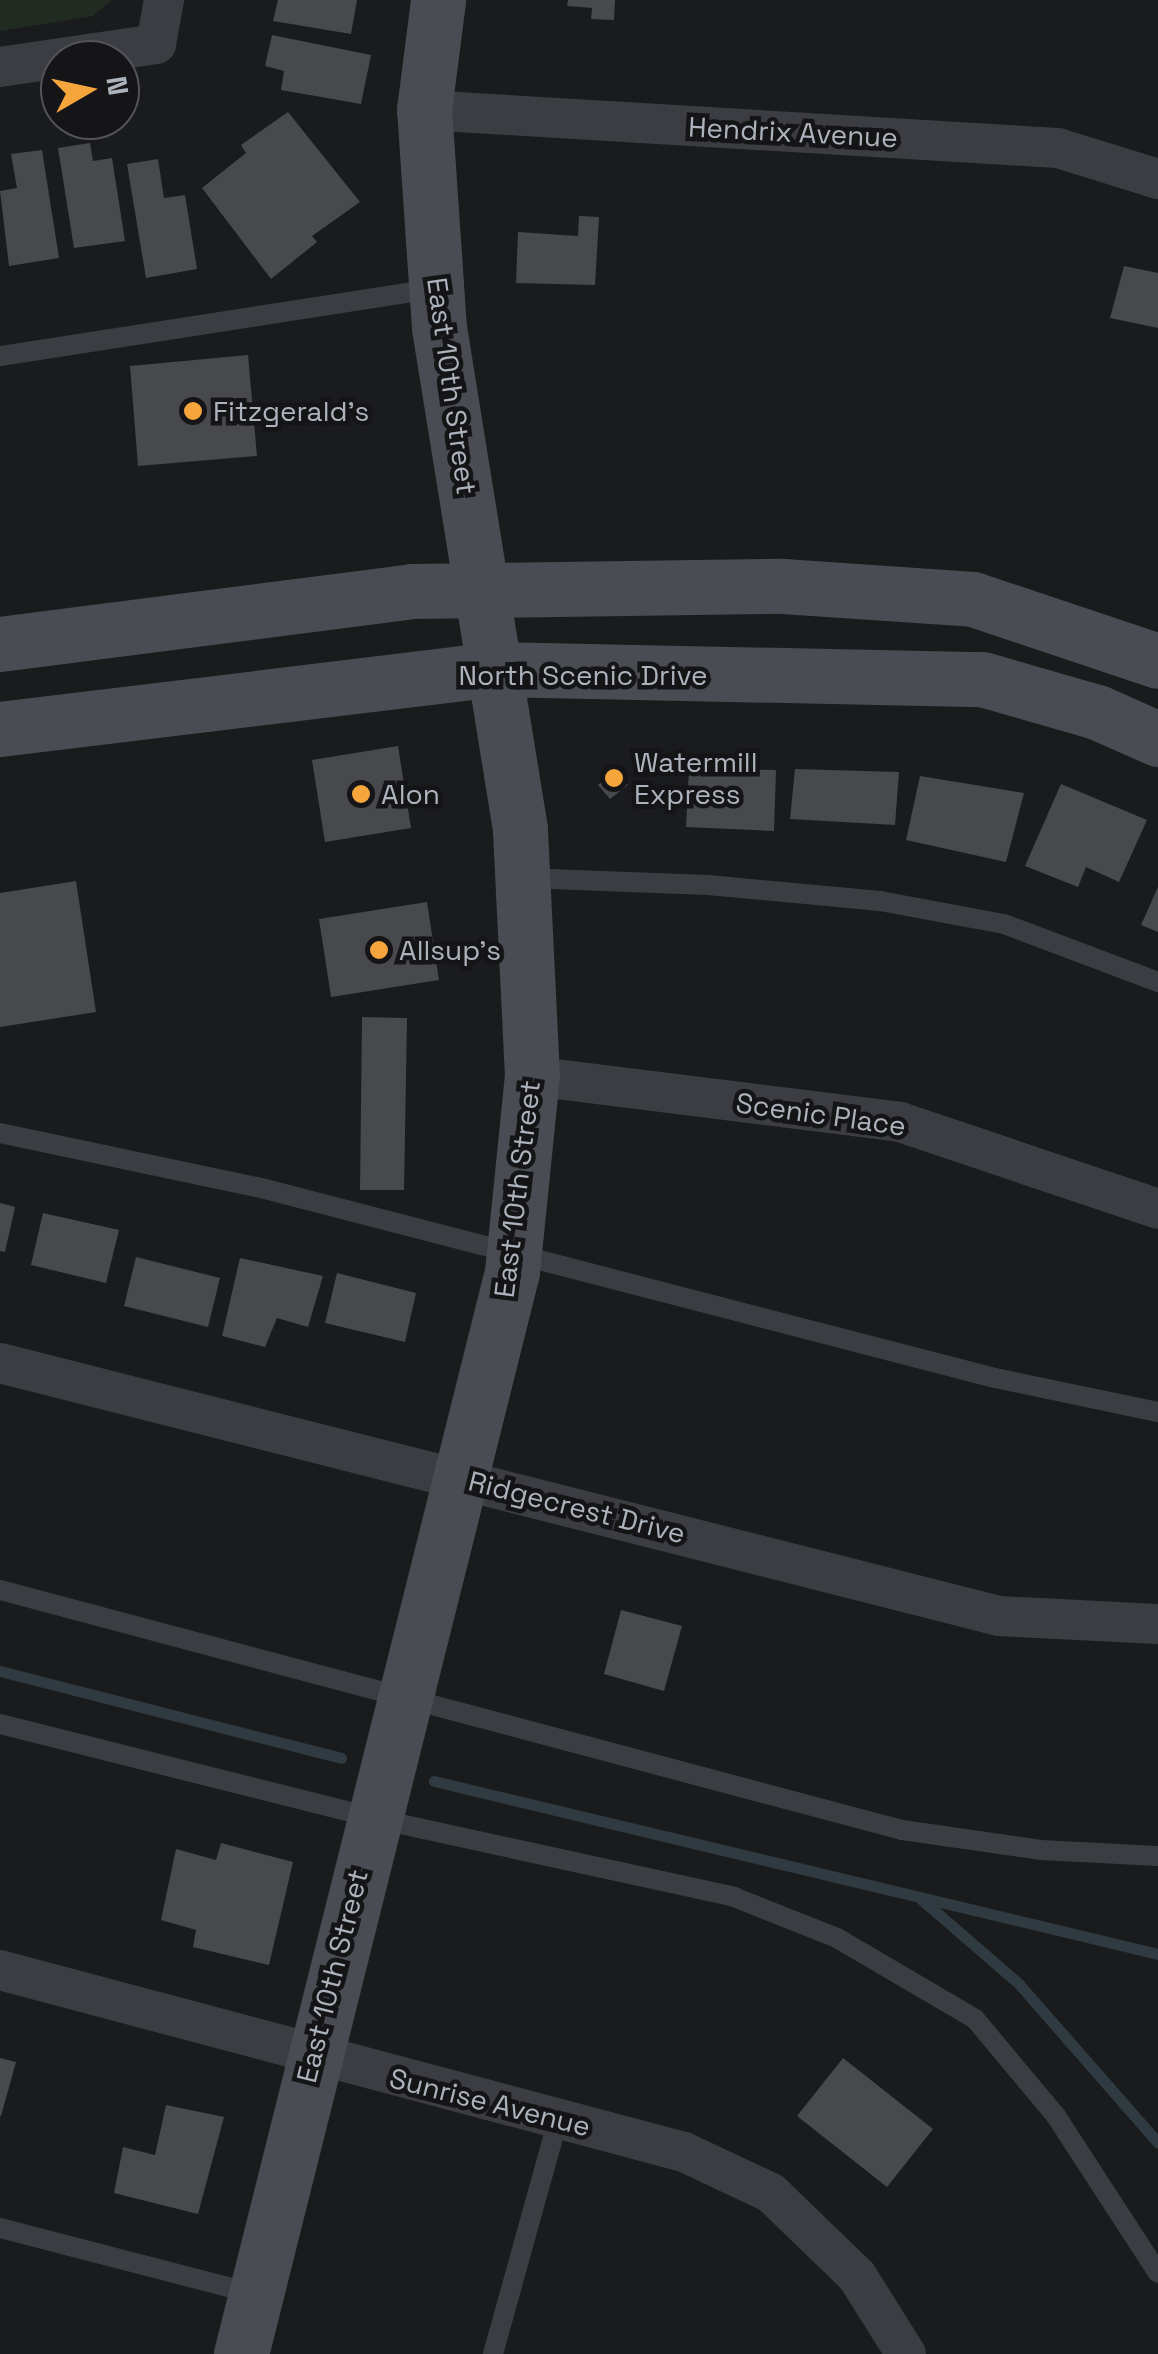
<!DOCTYPE html>
<style>
body{margin:0}
#map{position:relative;width:1158px;height:2354px;overflow:hidden;background:#1a1b1d;font-family:"Space Grotesk",sans-serif}
div>[style]{position:absolute}
[style*='--x']{left:calc(var(--x)*1px);top:calc(var(--y)*1px);width:calc(var(--w)*1px);rotate:calc(var(--a)*1deg)}
.green>*{inset:0;background:#222b22}
.stream>*{height:11px;margin:-5.5px;padding:0 5.5px;transform-origin:5.5px;border-radius:5.5px;background:#303b41}
.building>*{inset:0;background:#47494d}
.lane>*{height:20px;margin:-10px;padding:0 10px;transform-origin:10px;border-radius:10px;background:#3b3d42}
.street>*{height:40px;margin:-20px;padding:0 20px;transform-origin:20px;border-radius:20px;background:#3b3d42}
.secondary>*{height:55px;margin:-27.5px;padding:0 27.5px;transform-origin:27.5px;border-radius:27.5px;background:#494c52}
.dots>*{width:28px;height:28px;translate:-50% -50%;box-sizing:border-box;border:5px solid #151518;border-radius:50%}
span{translate:-50% -50%;white-space:nowrap;text-align:center;line-height:1.15;-webkit-text-stroke:9px #151518;paint-order:stroke}
.street-label{font-size:28px;color:#adb3bc}
.poi-label{font-size:28px;color:#adb3bc}
.left{translate:0 -50%;text-align:left}
.north{position:absolute;left:40px;top:40px;width:100px;height:100px;box-sizing:border-box;background:#151518;border:2px solid #52545a;border-radius:50%;rotate:81deg;font-size:28px;font-weight:700;line-height:40px;text-align:center;color:#adb3bc}
.north::after{content:'';display:block;margin:auto;width:35px;height:45px;background:#f5a53b;clip-path:polygon(50% 0,100% 100%,50% 72%,0 100%)}
</style>
<div id="map">
<div class="green">
<div style="clip-path:polygon(0 0,112px 0,93px 16px,0 31px)"></div>
</div>
<div class="stream">
<div style="--x:0;--y:1671;--w:352;--a:14.3"></div>
<div style="--x:434;--y:1781;--w:744;--a:13.44"></div>
<div style="--x:921;--y:1899;--w:130;--a:40.9"></div>
<div style="--x:1019;--y:1984;--w:211;--a:48.8"></div>
</div>
<div class="building">
<div style="clip-path:polygon(278px 0,357px 0,351px 34px,273px 21px)"></div>
<div style="clip-path:polygon(568px 0,615px 0,614px 20px,591px 19px,592px 8px,567px 6px)"></div>
<div style="clip-path:polygon(272px 35px,371px 55px,361px 104px,281px 90px,284px 71px,265px 66px)"></div>
<div style="clip-path:polygon(288px 112px,360px 202px,312px 236px,317px 242px,271px 279px,202px 188px,246px 153px,241px 145px)"></div>
<div style="clip-path:polygon(90px 143px,93px 161px,112px 158px,125px 241px,74px 248px,58px 148px)"></div>
<div style="clip-path:polygon(42px 150px,59px 258px,9px 266px,0 191px,17px 188px,11px 154px)"></div>
<div style="clip-path:polygon(158px 159px,164px 198px,185px 195px,197px 269px,146px 278px,127px 164px)"></div>
<div style="clip-path:polygon(579px 216px,599px 217px,595px 285px,516px 283px,518px 232px,578px 236px)"></div>
<div style="clip-path:polygon(1124px 266px,1158px 273px,1158px 328px,1110px 318px)"></div>
<div style="clip-path:polygon(248px 355px,257px 456px,138px 466px,130px 366px)"></div>
<div style="clip-path:polygon(398px 746px,411px 828px,325px 842px,312px 760px)"></div>
<div style="clip-path:polygon(689px 768px,776px 770px,774px 831px,686px 827px)"></div>
<div style="clip-path:polygon(795px 769px,899px 772px,895px 825px,790px 819px)"></div>
<div style="clip-path:polygon(615px 771px,628px 785px,610px 799px,598px 785px)"></div>
<div style="clip-path:polygon(920px 776px,1024px 793px,1006px 862px,906px 840px)"></div>
<div style="clip-path:polygon(1061px 784px,1147px 820px,1119px 882px,1086px 867px,1078px 887px,1025px 866px)"></div>
<div style="clip-path:polygon(76px 881px,96px 1012px,0 1027px,0 893px)"></div>
<div style="clip-path:polygon(1158px 887px,1158px 932px,1141px 925px)"></div>
<div style="clip-path:polygon(427px 902px,439px 980px,331px 997px,319px 919px)"></div>
<div style="clip-path:polygon(362px 1017px,407px 1018px,404px 1190px,360px 1190px)"></div>
<div style="clip-path:polygon(0 1203px,15px 1207px,5px 1252px,0 1251px)"></div>
<div style="clip-path:polygon(43px 1213px,119px 1230px,106px 1283px,31px 1265px)"></div>
<div style="clip-path:polygon(136px 1257px,220px 1278px,208px 1327px,124px 1306px)"></div>
<div style="clip-path:polygon(240px 1258px,323px 1276px,308px 1327px,277px 1318px,265px 1347px,222px 1336px)"></div>
<div style="clip-path:polygon(337px 1273px,416px 1293px,405px 1342px,325px 1323px)"></div>
<div style="clip-path:polygon(621px 1610px,682px 1626px,664px 1691px,604px 1674px)"></div>
<div style="clip-path:polygon(221px 1843px,293px 1862px,269px 1965px,193px 1947px,196px 1930px,161px 1920px,176px 1849px,216px 1860px)"></div>
<div style="clip-path:polygon(0 2058px,16px 2062px,1px 2116px,0 2116px)"></div>
<div style="clip-path:polygon(843px 2058px,933px 2129px,887px 2187px,797px 2116px)"></div>
<div style="clip-path:polygon(166px 2105px,224px 2117px,198px 2214px,114px 2193px,123px 2147px,155px 2155px)"></div>
</div>
<div class="lane">
<div style="--x:0;--y:356;--w:438;--a:-8.8"></div>
<div style="--x:524;--y:878;--w:184;--a:2.2"></div>
<div style="--x:708;--y:885;--w:173;--a:5.3"></div>
<div style="--x:880;--y:901;--w:126;--a:10.5"></div>
<div style="--x:1004;--y:924;--w:165;--a:20.6"></div>
<div style="--x:0;--y:1133;--w:271;--a:11.9"></div>
<div style="--x:265;--y:1189;--w:754;--a:14.52"></div>
<div style="--x:995;--y:1378;--w:167;--a:11.8"></div>
<div style="--x:0;--y:1590;--w:933;--a:14.9"></div>
<div style="--x:902;--y:1830;--w:140;--a:8.2"></div>
<div style="--x:1041;--y:1850;--w:117;--a:2.9"></div>
<div style="--x:0;--y:1724;--w:385;--a:14.1"></div>
<div style="--x:373;--y:1818;--w:370;--a:12.3"></div>
<div style="--x:734;--y:1897;--w:111;--a:21.7"></div>
<div style="--x:837;--y:1938;--w:160;--a:30.4"></div>
<div style="--x:975;--y:2019;--w:126;--a:50.1"></div>
<div style="--x:1056;--y:2116;--w:187;--a:57"></div>
<div style="--x:0;--y:2228;--w:263;--a:14.5"></div>
<div style="--x:493;--y:2354;--w:244;--a:-74.5"></div>
</div>
<div class="street">
<div style="--x:0;--y:67;--w:158;--a:-8.4"></div>
<div style="--x:156;--y:44;--w:45;--a:-79.7"></div>
<div style="--x:424;--y:110;--w:635;--a:3.43"></div>
<div style="--x:1058;--y:148;--w:105;--a:17.2"></div>
<div style="--x:532;--y:1076;--w:371;--a:7.1"></div>
<div style="--x:900;--y:1122;--w:272;--a:18.6"></div>
<div style="--x:0;--y:1363;--w:1031;--a:14.21"></div>
<div style="--x:999;--y:1616;--w:159;--a:2.9"></div>
<div style="--x:0;--y:1970;--w:708;--a:14.9"></div>
<div style="--x:684;--y:2152;--w:96;--a:25.2"></div>
<div style="--x:771;--y:2193;--w:120;--a:44"></div>
<div style="--x:857;--y:2276;--w:92;--a:57.9"></div>
</div>
<div class="secondary">
<div style="--x:0;--y:644;--w:415;--a:-7.3"></div>
<div style="--x:412;--y:591;--w:371;--a:-0.8"></div>
<div style="--x:783;--y:586;--w:190;--a:3.9"></div>
<div style="--x:973;--y:599;--w:195;--a:18.5"></div>
<div style="--x:0;--y:729;--w:498;--a:-6.9"></div>
<div style="--x:494;--y:669;--w:488;--a:1.2"></div>
<div style="--x:982;--y:679;--w:120;--a:16"></div>
<div style="--x:1097;--y:712;--w:67;--a:23.9"></div>
<div style="--x:241;--y:2354;--w:1115;--a:-75.94"></div>
<div style="--x:512;--y:1272;--w:197;--a:-84.2"></div>
<div style="--x:532;--y:1076;--w:247;--a:-92.8"></div>
<div style="--x:520;--y:829;--w:508;--a:-99.18"></div>
<div style="--x:439;--y:328;--w:219;--a:-93.9"></div>
<div style="--x:424;--y:110;--w:111;--a:-82.7"></div>
</div>
<div class="dots">
<div style="left:193px;top:411px;background:#f5a53b"></div>
<div style="left:614px;top:778px;background:#f5a53b"></div>
<div style="left:361px;top:794px;background:#f5a53b"></div>
<div style="left:379px;top:950px;background:#f5a53b"></div>
</div>
<div class="street-label">
<span style="left:793px;top:132px;rotate:3deg">Hendrix Avenue</span>
<span style="left:452px;top:386px;rotate:82deg">East 10th Street</span>
<span style="left:583px;top:675px">North Scenic Drive</span>
<span style="left:821px;top:1114px;rotate:8deg">Scenic Place</span>
<span style="left:517px;top:1189px;rotate:-83deg">East 10th Street</span>
<span style="left:577px;top:1507px;rotate:14deg">Ridgecrest Drive</span>
<span style="left:332px;top:1976px;rotate:-76deg">East 10th Street</span>
<span style="left:490px;top:2102px;rotate:14deg">Sunrise Avenue</span>
</div>
<div class="poi-label">
<span class="left" style="left:213px;top:411px">Fitzgerald's</span>
<span class="left" style="left:634px;top:778px">Watermill<br>Express</span>
<span class="left" style="left:381px;top:794px">Alon</span>
<span class="left" style="left:399px;top:950px">Allsup's</span>
</div>
<div class="north">N</div>
</div>
